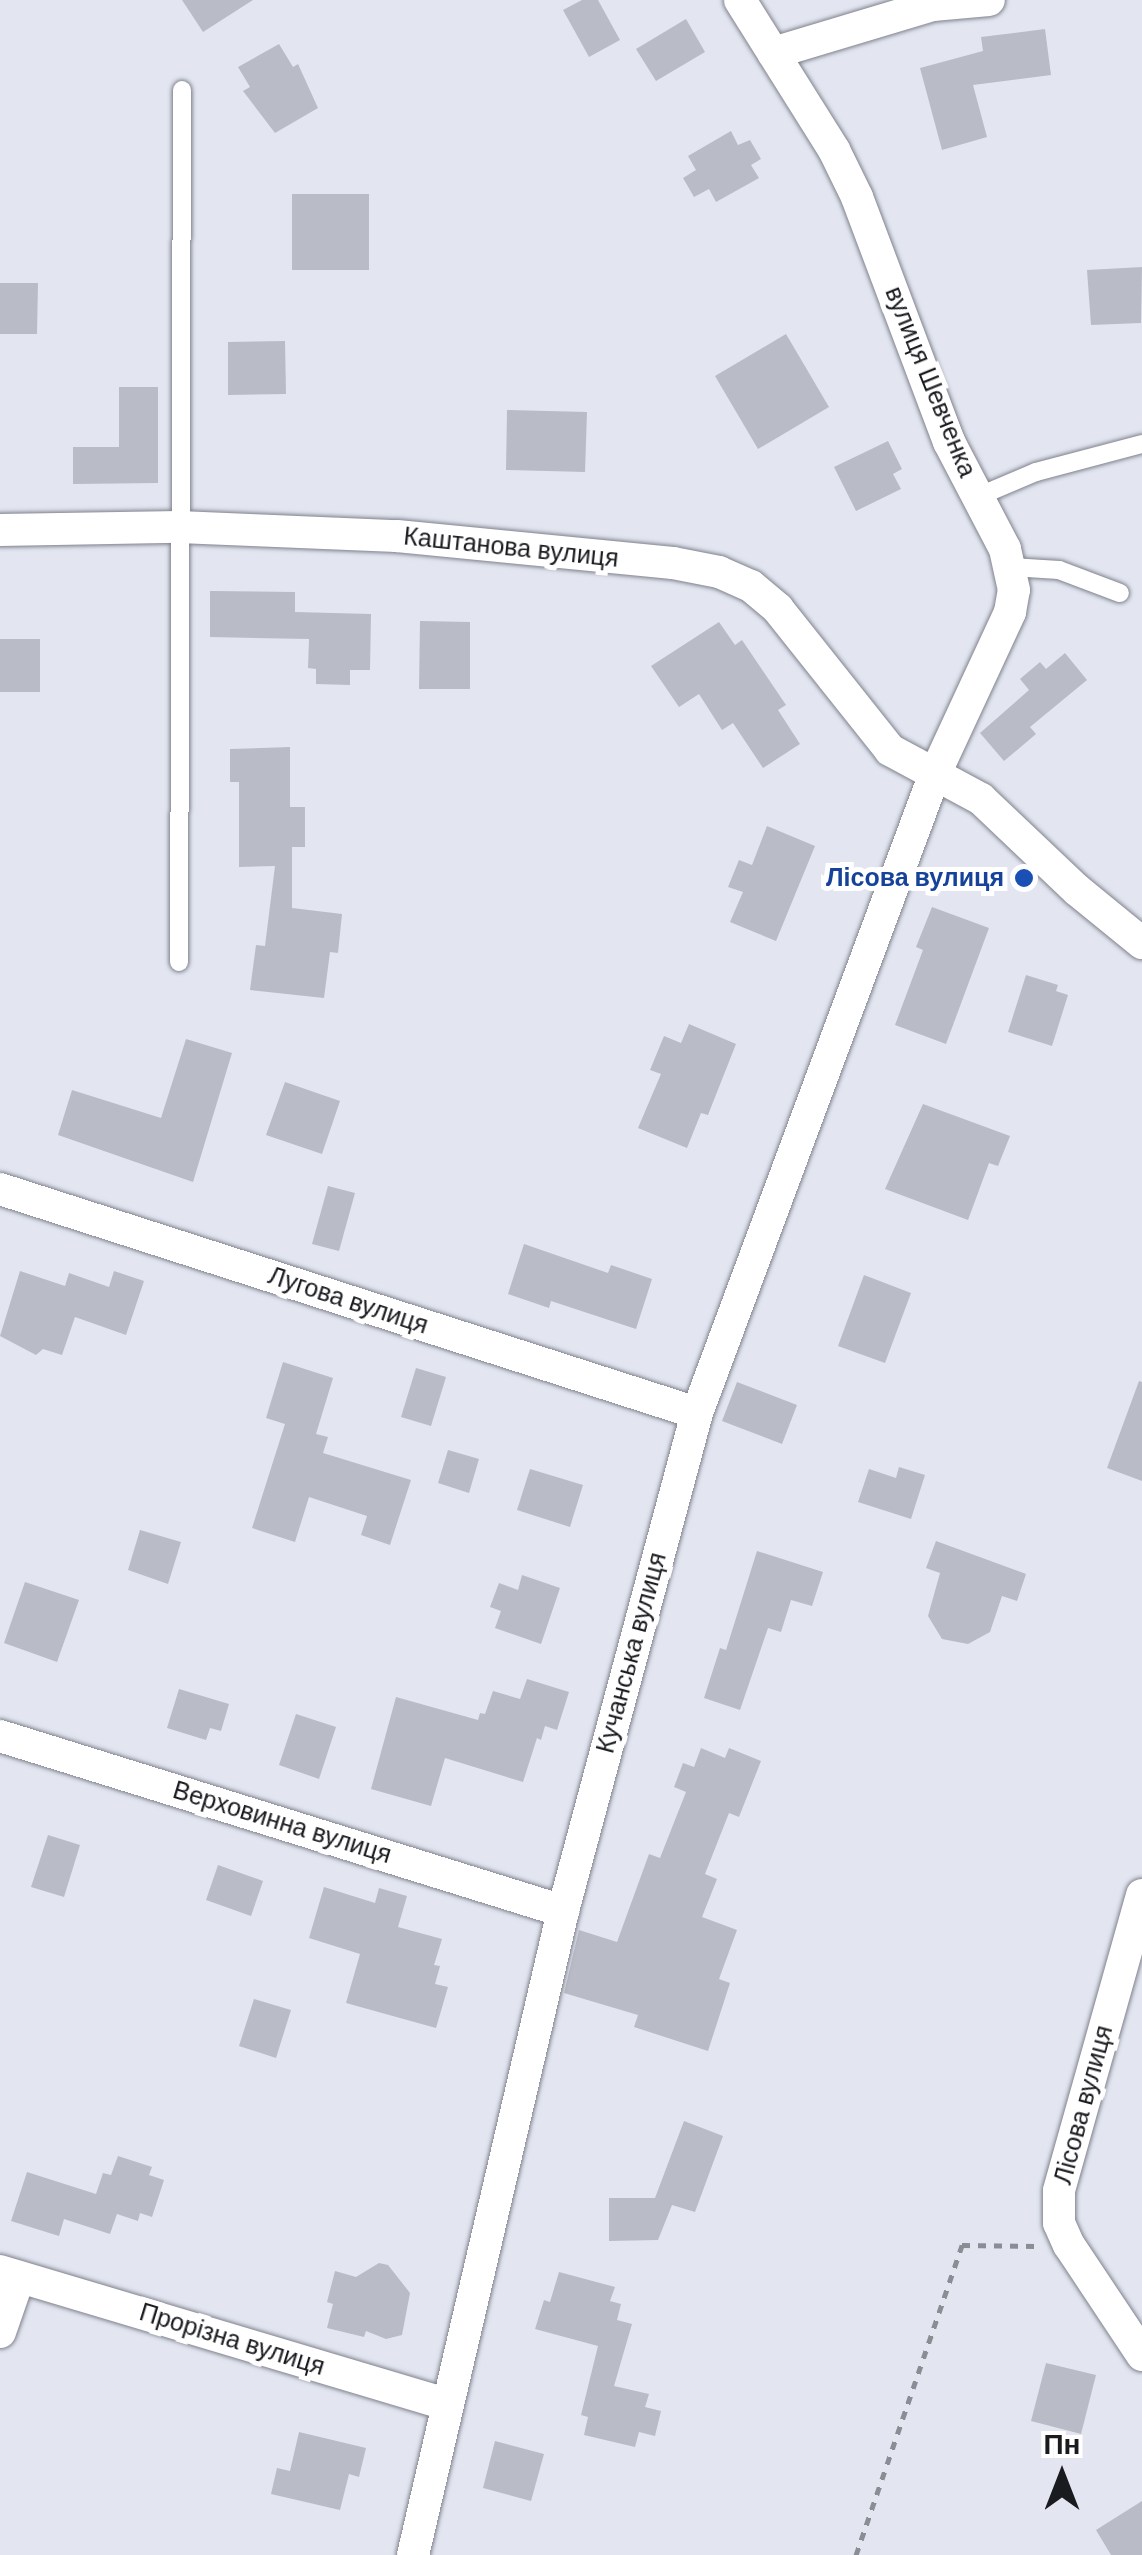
<!DOCTYPE html>
<meta charset="utf-8">
<style>
body{margin:0}
#map{position:relative;width:1142px;height:2555px;overflow:hidden;background:#e3e6f1;font-family:"DM Sans",sans-serif}
div>[style]{position:absolute}
[style*='--x']{left:calc(var(--x)*1px);top:calc(var(--y)*1px);width:calc(var(--w)*1px);rotate:calc(var(--a)*1deg)}
.building>*{inset:0;background:#b9bbc6}
.path>*{height:5px;margin-top:-2.5px;transform-origin:0;background:repeating-linear-gradient(90deg,#8b8d95 0 8px,transparent 0 16px)}
.roads{filter:drop-shadow(0 0 2px #7f828c) drop-shadow(0 0 2px #7f828c)}
.service>*{height:18px;margin:-9px;padding:0 9px;transform-origin:9px;border-radius:9px;background:#fff}
.minor>*{height:32px;margin:-16px;padding:0 16px;transform-origin:16px;border-radius:16px;background:#fff}
.dots>*{width:28px;height:28px;translate:-50% -50%;box-sizing:border-box;border:5px solid #fff;border-radius:50%}
span{translate:-50% -50%;white-space:nowrap;text-align:center;line-height:1.15;-webkit-text-stroke:10px #fff;paint-order:stroke}
.street-label{font-size:25px;color:#1a1b1f}
.transit-label{font-size:25px;color:#164399;font-weight:700}
.right{translate:-100% -50%;text-align:right}
.north{position:absolute;left:1012px;top:2425px;width:100px;height:100px;-webkit-text-stroke:8px #fff;paint-order:stroke;rotate:0deg;font-size:28px;font-weight:700;line-height:40px;text-align:center;color:#1a1b1f}
.north::after{content:'';display:block;margin:auto;width:35px;height:45px;background:#1a1b1f;clip-path:polygon(50% 0,100% 100%,50% 72%,0 100%)}
</style>
<div id="map">
<div class="building">
<div style="clip-path:polygon(182px 0,253px 0,203px 32px)"></div>
<div style="clip-path:polygon(582px 0,598px 0,620px 40px,589px 57px,563px 10px)"></div>
<div style="clip-path:polygon(686px 19px,705px 52px,656px 81px,636px 49px)"></div>
<div style="clip-path:polygon(1045px 29px,1051px 75px,973px 85px,987px 137px,942px 150px,920px 68px,983px 51px,981px 37px)"></div>
<div style="clip-path:polygon(279px 44px,293px 67px,298px 64px,318px 108px,275px 133px,243px 91px,250px 87px,238px 67px)"></div>
<div style="clip-path:polygon(731px 131px,738px 145px,750px 140px,761px 159px,751px 165px,759px 178px,716px 202px,709px 189px,694px 197px,683px 178px,696px 170px,688px 156px)"></div>
<div style="clip-path:polygon(292px 194px,369px 194px,369px 270px,292px 270px)"></div>
<div style="clip-path:polygon(1142px 267px,1141px 323px,1091px 325px,1087px 270px)"></div>
<div style="clip-path:polygon(0 283px,38px 283px,37px 334px,0 334px)"></div>
<div style="clip-path:polygon(786px 334px,829px 407px,758px 449px,715px 376px)"></div>
<div style="clip-path:polygon(285px 341px,286px 394px,228px 395px,228px 342px)"></div>
<div style="clip-path:polygon(119px 387px,158px 387px,158px 483px,73px 484px,73px 447px,119px 447px)"></div>
<div style="clip-path:polygon(507px 410px,587px 412px,585px 472px,506px 470px)"></div>
<div style="clip-path:polygon(888px 441px,902px 469px,893px 474px,901px 489px,856px 511px,834px 467px)"></div>
<div style="clip-path:polygon(210px 591px,295px 592px,295px 612px,371px 614px,370px 670px,350px 670px,350px 685px,316px 684px,316px 669px,308px 668px,309px 639px,210px 637px)"></div>
<div style="clip-path:polygon(420px 621px,470px 622px,470px 689px,419px 689px)"></div>
<div style="clip-path:polygon(719px 622px,735px 645px,742px 640px,786px 705px,778px 710px,800px 744px,763px 768px,733px 723px,722px 730px,699px 694px,679px 707px,651px 666px)"></div>
<div style="clip-path:polygon(0 639px,40px 639px,40px 692px,0 692px)"></div>
<div style="clip-path:polygon(1065px 653px,1087px 680px,1030px 727px,1036px 734px,1004px 761px,980px 733px,1029px 690px,1020px 679px,1040px 662px,1046px 669px)"></div>
<div style="clip-path:polygon(290px 747px,290px 807px,305px 807px,305px 847px,292px 847px,292px 908px,342px 914px,338px 953px,330px 952px,324px 998px,250px 990px,256px 945px,265px 946px,275px 866px,239px 867px,239px 782px,230px 782px,230px 749px)"></div>
<div style="clip-path:polygon(767px 826px,815px 846px,776px 941px,730px 922px,743px 892px,728px 887px,739px 860px,752px 865px)"></div>
<div style="clip-path:polygon(932px 907px,989px 928px,946px 1044px,895px 1025px,923px 950px,916px 947px)"></div>
<div style="clip-path:polygon(1026px 975px,1058px 985px,1056px 991px,1068px 995px,1052px 1046px,1008px 1032px)"></div>
<div style="clip-path:polygon(689px 1024px,736px 1044px,708px 1115px,701px 1113px,687px 1148px,638px 1128px,661px 1074px,650px 1070px,664px 1036px,681px 1043px)"></div>
<div style="clip-path:polygon(186px 1039px,232px 1053px,193px 1182px,58px 1135px,72px 1090px,161px 1118px)"></div>
<div style="clip-path:polygon(285px 1082px,340px 1101px,322px 1154px,266px 1135px)"></div>
<div style="clip-path:polygon(923px 1104px,1010px 1136px,998px 1166px,989px 1163px,968px 1220px,885px 1189px)"></div>
<div style="clip-path:polygon(328px 1186px,355px 1193px,339px 1251px,312px 1244px)"></div>
<div style="clip-path:polygon(524px 1244px,608px 1273px,611px 1265px,652px 1279px,636px 1329px,551px 1301px,549px 1308px,508px 1294px)"></div>
<div style="clip-path:polygon(20px 1271px,65px 1286px,69px 1273px,109px 1287px,114px 1271px,144px 1281px,126px 1335px,75px 1317px,62px 1355px,43px 1349px,36px 1355px,0 1336px)"></div>
<div style="clip-path:polygon(864px 1275px,911px 1293px,885px 1363px,838px 1346px)"></div>
<div style="clip-path:polygon(283px 1362px,333px 1378px,316px 1434px,328px 1437px,323px 1453px,411px 1480px,390px 1545px,361px 1535px,367px 1516px,309px 1497px,295px 1542px,252px 1528px,285px 1424px,266px 1418px)"></div>
<div style="clip-path:polygon(416px 1368px,446px 1377px,431px 1426px,401px 1417px)"></div>
<div style="clip-path:polygon(1139px 1381px,1142px 1382px,1142px 1481px,1107px 1468px)"></div>
<div style="clip-path:polygon(737px 1382px,797px 1405px,782px 1444px,722px 1421px)"></div>
<div style="clip-path:polygon(448px 1450px,479px 1459px,469px 1493px,438px 1483px)"></div>
<div style="clip-path:polygon(899px 1467px,925px 1475px,911px 1519px,858px 1502px,869px 1469px,896px 1478px)"></div>
<div style="clip-path:polygon(530px 1469px,583px 1485px,570px 1527px,517px 1510px)"></div>
<div style="clip-path:polygon(140px 1530px,181px 1542px,168px 1584px,128px 1570px)"></div>
<div style="clip-path:polygon(936px 1541px,1026px 1574px,1017px 1601px,1002px 1596px,990px 1632px,968px 1644px,942px 1639px,928px 1616px,940px 1573px,926px 1568px)"></div>
<div style="clip-path:polygon(757px 1551px,823px 1572px,812px 1606px,791px 1600px,781px 1632px,768px 1628px,740px 1710px,704px 1698px,720px 1648px,726px 1650px)"></div>
<div style="clip-path:polygon(522px 1575px,560px 1588px,541px 1644px,495px 1628px,501px 1611px,490px 1607px,499px 1583px,518px 1590px)"></div>
<div style="clip-path:polygon(25px 1582px,79px 1600px,57px 1662px,4px 1643px)"></div>
<div style="clip-path:polygon(527px 1679px,569px 1692px,557px 1730px,545px 1726px,541px 1740px,537px 1738px,523px 1782px,445px 1758px,431px 1806px,371px 1789px,396px 1697px,478px 1720px,480px 1713px,485px 1714px,493px 1691px,520px 1699px)"></div>
<div style="clip-path:polygon(179px 1689px,229px 1704px,221px 1731px,210px 1728px,206px 1740px,167px 1728px)"></div>
<div style="clip-path:polygon(296px 1714px,336px 1727px,319px 1779px,279px 1765px)"></div>
<div style="clip-path:polygon(701px 1748px,725px 1758px,729px 1748px,761px 1761px,739px 1817px,729px 1813px,705px 1874px,717px 1879px,702px 1917px,737px 1930px,719px 1979px,730px 1983px,708px 2051px,634px 2027px,638px 2015px,564px 1993px,579px 1930px,617px 1942px,649px 1854px,660px 1858px,686px 1792px,674px 1787px,683px 1763px,694px 1767px)"></div>
<div style="clip-path:polygon(48px 1835px,80px 1845px,64px 1897px,31px 1887px)"></div>
<div style="clip-path:polygon(218px 1865px,263px 1881px,251px 1916px,206px 1900px)"></div>
<div style="clip-path:polygon(324px 1887px,375px 1903px,379px 1888px,407px 1896px,398px 1927px,442px 1939px,434px 1965px,440px 1966px,435px 1984px,448px 1987px,436px 2028px,346px 2003px,360px 1954px,309px 1938px)"></div>
<div style="clip-path:polygon(254px 1999px,291px 2010px,276px 2058px,239px 2046px)"></div>
<div style="clip-path:polygon(684px 2121px,723px 2136px,695px 2212px,672px 2205px,658px 2240px,609px 2241px,609px 2198px,655px 2198px)"></div>
<div style="clip-path:polygon(118px 2156px,152px 2167px,149px 2175px,164px 2180px,152px 2217px,140px 2213px,138px 2221px,117px 2214px,110px 2234px,64px 2219px,59px 2236px,11px 2221px,27px 2172px,96px 2194px,103px 2173px,111px 2175px)"></div>
<div style="clip-path:polygon(379px 2263px,388px 2265px,410px 2293px,402px 2335px,386px 2339px,366px 2331px,364px 2337px,327px 2328px,333px 2304px,327px 2302px,335px 2271px,356px 2277px)"></div>
<div style="clip-path:polygon(559px 2272px,615px 2287px,610px 2301px,621px 2304px,617px 2320px,632px 2324px,614px 2386px,649px 2394px,645px 2407px,661px 2411px,655px 2436px,639px 2432px,635px 2447px,584px 2435px,588px 2417px,581px 2415px,598px 2346px,535px 2329px,544px 2300px,550px 2302px)"></div>
<div style="clip-path:polygon(1046px 2363px,1096px 2375px,1081px 2434px,1031px 2421px)"></div>
<div style="clip-path:polygon(299px 2432px,366px 2448px,359px 2477px,349px 2474px,340px 2510px,271px 2494px,277px 2468px,290px 2471px)"></div>
<div style="clip-path:polygon(495px 2441px,544px 2454px,531px 2501px,483px 2488px)"></div>
<div style="clip-path:polygon(1142px 2501px,1142px 2555px,1111px 2555px,1096px 2530px)"></div>
</div>
<div class="path">
<div style="--x:856;--y:2555;--w:328;--a:-71.1"></div>
<div style="--x:962;--y:2245;--w:74;--a:0.8"></div>
</div>
<div class="roads">
<div class="service">
<div style="--x:977;--y:497;--w:64;--a:-23"></div>
<div style="--x:1036;--y:472;--w:110;--a:-14.8"></div>
<div style="--x:1011;--y:567;--w:48;--a:3.6"></div>
<div style="--x:1059;--y:570;--w:65;--a:20.7"></div>
<div style="--x:179;--y:962;--w:872;--a:-89.8"></div>
</div>
<div class="minor">
<div style="--x:773;--y:53;--w:167;--a:-16.7"></div>
<div style="--x:933;--y:5;--w:56;--a:-5.1"></div>
<div style="--x:0;--y:530;--w:179;--a:-1"></div>
<div style="--x:179;--y:527;--w:218;--a:2.4"></div>
<div style="--x:397;--y:536;--w:277;--a:5.6"></div>
<div style="--x:673;--y:563;--w:47;--a:11.1"></div>
<div style="--x:719;--y:572;--w:35;--a:24"></div>
<div style="--x:751;--y:586;--w:35;--a:40"></div>
<div style="--x:778;--y:609;--w:180;--a:51.5"></div>
<div style="--x:890;--y:750;--w:103;--a:28.3"></div>
<div style="--x:981;--y:799;--w:132;--a:43.5"></div>
<div style="--x:1077;--y:890;--w:84;--a:39.2"></div>
<div style="--x:0;--y:1189;--w:732;--a:17.82"></div>
<div style="--x:0;--y:1736;--w:590;--a:17.27"></div>
<div style="--x:1142;--y:1895;--w:307;--a:105.7"></div>
<div style="--x:1059;--y:2191;--w:32;--a:90"></div>
<div style="--x:1059;--y:2223;--w:24;--a:66"></div>
<div style="--x:1069;--y:2245;--w:132;--a:56.4"></div>
<div style="--x:0;--y:2271;--w:464;--a:16.6"></div>
<div style="--x:0;--y:2332;--w:58;--a:-70.9"></div>
<div style="--x:413;--y:2555;--w:661;--a:-76.89"></div>
<div style="--x:563;--y:1911;--w:516;--a:-74.94"></div>
<div style="--x:697;--y:1413;--w:680;--a:-69.59"></div>
<div style="--x:934;--y:776;--w:181;--a:-65.1"></div>
<div style="--x:1010;--y:612;--w:22;--a:-80"></div>
<div style="--x:1014;--y:590;--w:42;--a:-102.4"></div>
<div style="--x:1005;--y:549;--w:121;--a:-117.6"></div>
<div style="--x:949;--y:442;--w:262;--a:-110.6"></div>
<div style="--x:857;--y:197;--w:52;--a:-116.1"></div>
<div style="--x:834;--y:150;--w:177;--a:-122.1"></div>
</div>
</div>
<div class="dots">
<div style="left:1024px;top:878px;background:#1a4fb4"></div>
</div>
<div class="street-label">
<span style="left:930px;top:382px;rotate:68deg">вулиця Шевченка</span>
<span style="left:511px;top:548px;rotate:6deg">Каштанова вулиця</span>
<span style="left:348px;top:1301px;rotate:18deg">Лугова вулиця</span>
<span style="left:632px;top:1653px;rotate:-75deg">Кучанська вулиця</span>
<span style="left:282px;top:1823px;rotate:17deg">Верховинна вулиця</span>
<span style="left:1084px;top:2105px;rotate:-75deg">Лісова вулиця</span>
<span style="left:232px;top:2340px;rotate:17deg">Прорізна вулиця</span>
</div>
<div class="transit-label">
<span class="right" style="left:1004px;top:878px">Лісова вулиця</span>
</div>
<div class="north">Пн</div>
</div>
